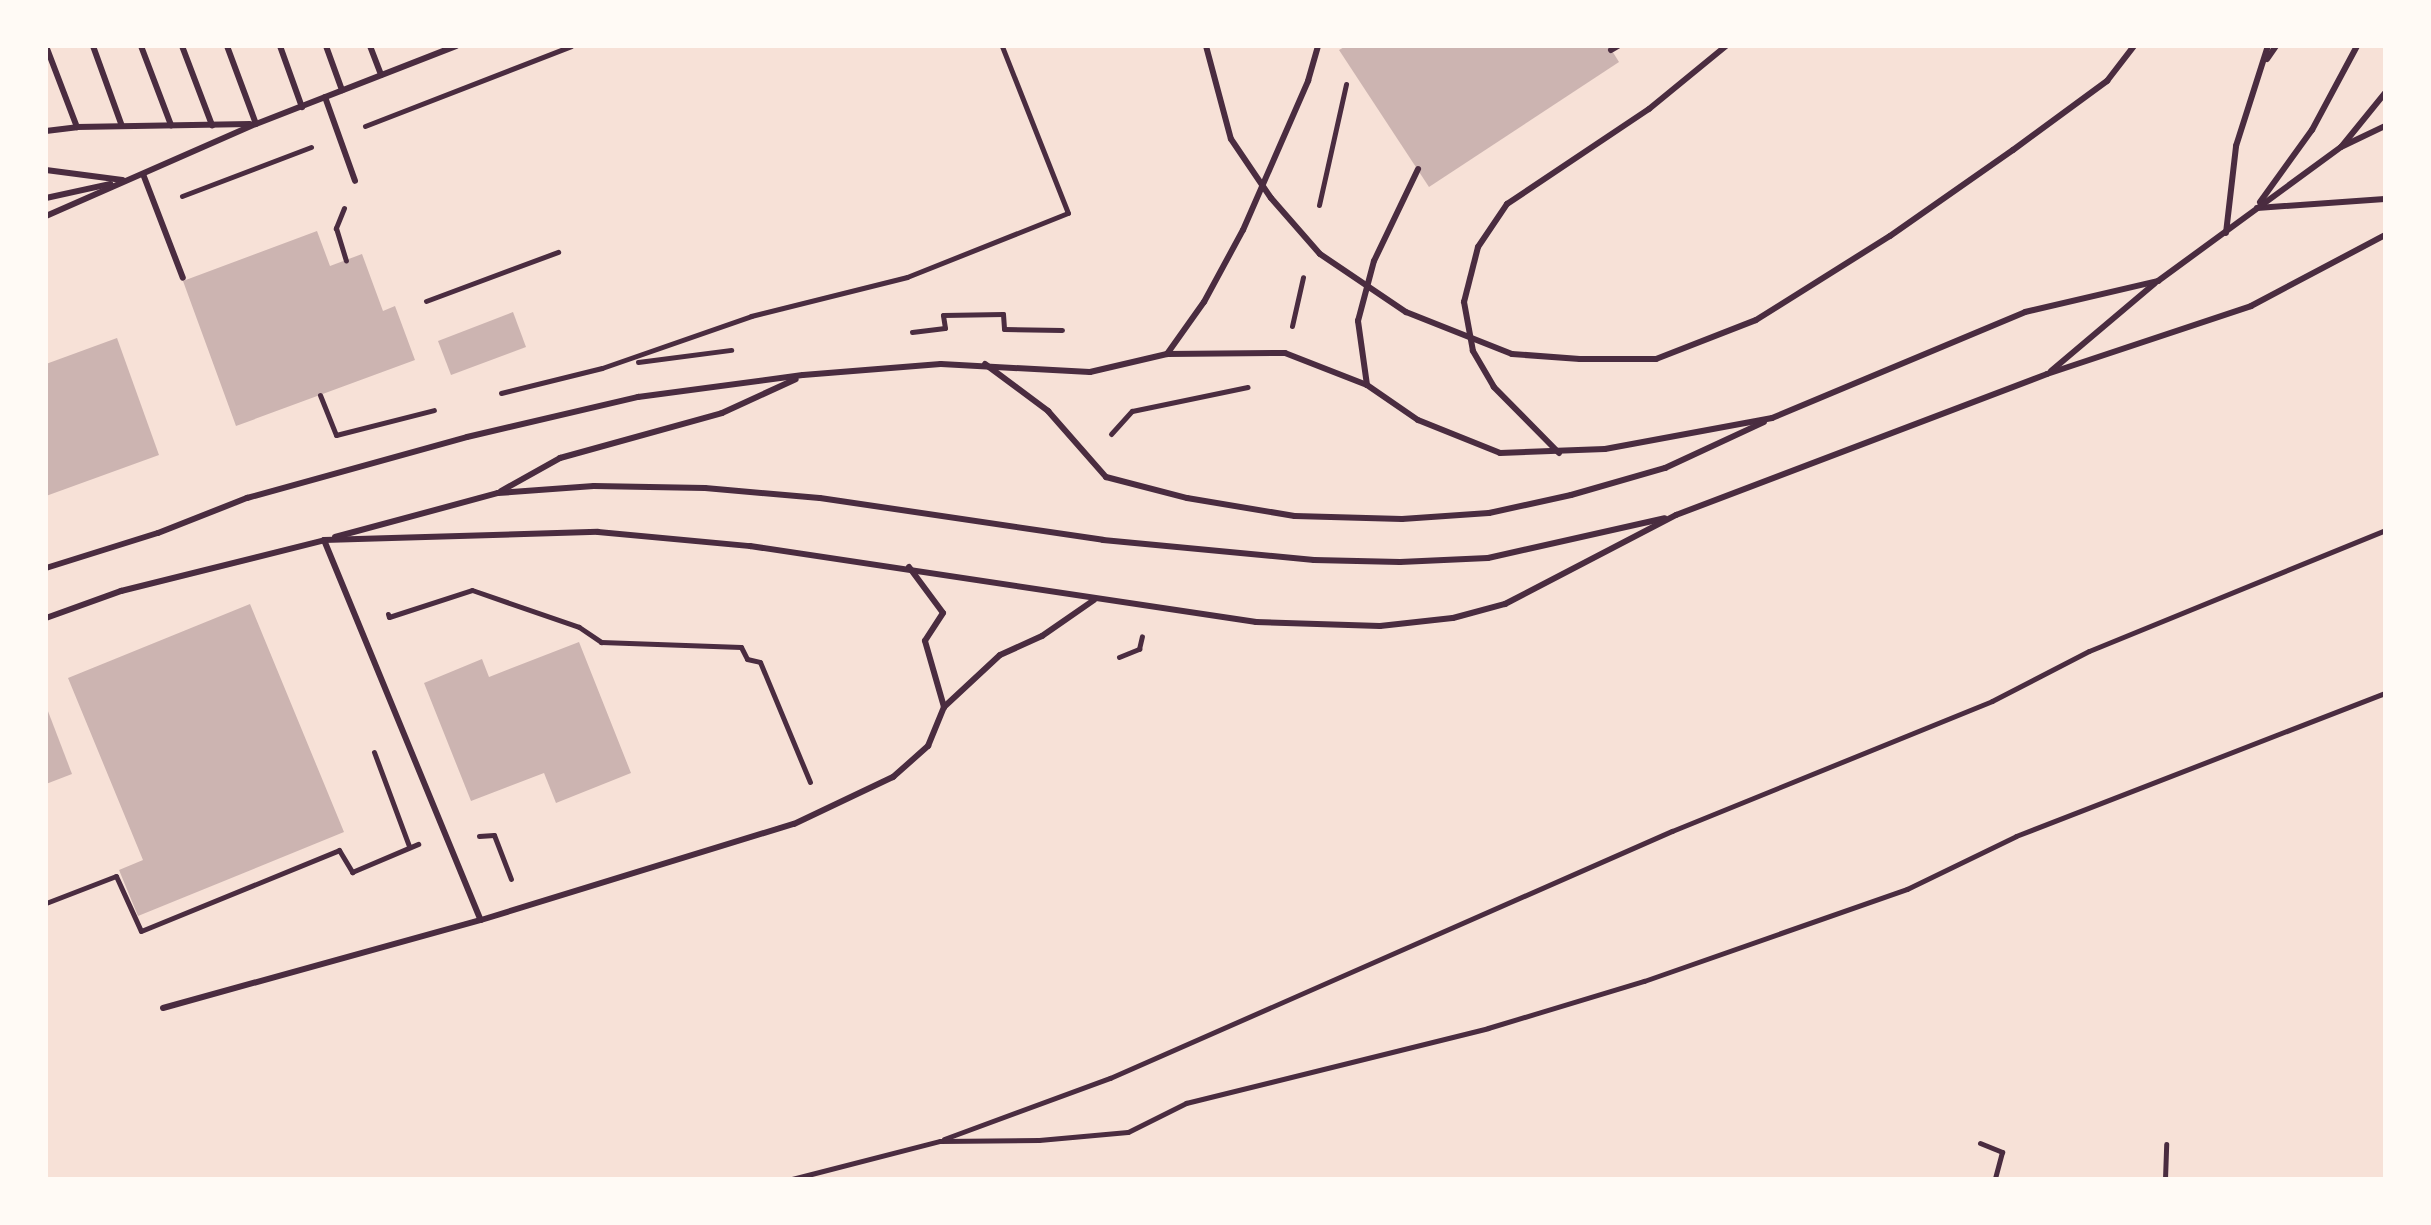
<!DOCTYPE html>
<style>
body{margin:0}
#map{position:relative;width:2431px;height:1225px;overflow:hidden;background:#f7e1d7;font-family:"DejaVu Sans",sans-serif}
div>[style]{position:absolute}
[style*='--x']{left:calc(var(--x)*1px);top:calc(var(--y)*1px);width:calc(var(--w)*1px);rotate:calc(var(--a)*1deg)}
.building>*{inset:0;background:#ccb4b1}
.path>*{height:5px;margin:-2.5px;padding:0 2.5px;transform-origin:2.5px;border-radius:2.5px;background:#4a2c40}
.service>*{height:6px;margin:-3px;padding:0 3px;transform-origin:3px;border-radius:3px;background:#4a2c40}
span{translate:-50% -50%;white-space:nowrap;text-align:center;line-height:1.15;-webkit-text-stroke:8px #fffaf5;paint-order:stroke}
.frame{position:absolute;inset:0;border:48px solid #fffaf5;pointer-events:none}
</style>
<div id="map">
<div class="building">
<div style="clip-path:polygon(1346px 46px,1609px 46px,1619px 62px,1429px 187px,1339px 50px)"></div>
<div style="clip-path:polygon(317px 231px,330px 266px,362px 254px,383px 311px,395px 306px,415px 360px,236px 426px,183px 281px)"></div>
<div style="clip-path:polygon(513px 312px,526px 347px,451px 375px,438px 341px)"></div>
<div style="clip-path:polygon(117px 338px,159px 455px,46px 496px,46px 364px)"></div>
<div style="clip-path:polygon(250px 604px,344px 832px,138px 916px,119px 870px,143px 860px,68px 678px)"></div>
<div style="clip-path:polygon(579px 642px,631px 773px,556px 803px,544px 773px,471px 801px,424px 683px,482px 659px,489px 677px)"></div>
<div style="clip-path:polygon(46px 706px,72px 774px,46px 784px)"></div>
</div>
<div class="path">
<div style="--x:365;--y:126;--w:221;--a:-21.2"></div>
<div style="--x:182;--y:196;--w:138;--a:-20.8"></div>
<div style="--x:1319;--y:205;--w:124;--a:-77.4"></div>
<div style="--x:344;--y:208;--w:22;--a:112"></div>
<div style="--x:336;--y:228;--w:34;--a:73"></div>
<div style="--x:426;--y:301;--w:141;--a:-20.4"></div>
<div style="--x:1292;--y:326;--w:50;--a:-77.3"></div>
<div style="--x:912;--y:332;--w:33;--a:-7"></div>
<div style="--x:945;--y:328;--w:13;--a:-99"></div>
<div style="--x:943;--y:315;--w:60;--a:-1"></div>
<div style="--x:1003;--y:314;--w:15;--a:86"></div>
<div style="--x:1004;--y:329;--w:58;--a:1"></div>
<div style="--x:638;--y:362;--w:94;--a:-7.4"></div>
<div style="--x:501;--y:393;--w:104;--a:-13.9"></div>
<div style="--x:602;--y:368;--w:158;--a:-19.2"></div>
<div style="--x:751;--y:316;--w:161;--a:-14"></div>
<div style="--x:907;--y:277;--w:173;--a:-21.7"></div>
<div style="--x:1068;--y:213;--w:180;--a:-111.6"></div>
<div style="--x:320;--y:395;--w:43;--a:68.2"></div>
<div style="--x:336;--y:435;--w:101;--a:-14.3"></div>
<div style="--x:1111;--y:434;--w:31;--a:-48"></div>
<div style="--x:1132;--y:411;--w:118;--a:-11.7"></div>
<div style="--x:388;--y:614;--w:3;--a:72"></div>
<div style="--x:389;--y:617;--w:87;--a:-18"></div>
<div style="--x:472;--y:590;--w:113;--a:19.1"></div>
<div style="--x:579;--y:627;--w:27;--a:34"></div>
<div style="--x:601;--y:642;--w:140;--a:2"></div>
<div style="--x:741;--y:647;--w:13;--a:63"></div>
<div style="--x:747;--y:659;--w:13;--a:13"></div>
<div style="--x:760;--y:662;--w:130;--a:67.4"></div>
<div style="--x:1119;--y:657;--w:22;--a:-22"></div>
<div style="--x:1139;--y:649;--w:13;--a:-77"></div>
<div style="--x:374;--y:752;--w:100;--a:69.6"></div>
<div style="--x:479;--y:836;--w:15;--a:-4"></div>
<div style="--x:494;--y:835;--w:47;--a:68.9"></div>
<div style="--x:46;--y:903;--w:75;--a:-21.1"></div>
<div style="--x:116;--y:876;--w:60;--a:65.6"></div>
<div style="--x:141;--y:931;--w:214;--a:-22.2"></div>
<div style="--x:339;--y:850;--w:26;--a:59"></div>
<div style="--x:352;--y:872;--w:72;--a:-23"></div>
<div style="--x:944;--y:1139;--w:177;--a:-20.2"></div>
<div style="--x:1110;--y:1078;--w:614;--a:-23.73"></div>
<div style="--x:1672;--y:831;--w:345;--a:-22.1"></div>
<div style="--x:1992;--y:701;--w:109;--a:-27.3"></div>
<div style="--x:2089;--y:651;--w:320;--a:-22.2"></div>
<div style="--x:1980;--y:1143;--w:24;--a:22"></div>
<div style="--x:2002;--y:1152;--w:28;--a:105"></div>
<div style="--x:792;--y:1179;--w:153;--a:-14.4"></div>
<div style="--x:940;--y:1141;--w:99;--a:-0.6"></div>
<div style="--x:1039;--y:1140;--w:89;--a:-5.1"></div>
<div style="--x:1128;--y:1132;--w:65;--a:-26.6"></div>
<div style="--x:1186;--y:1103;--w:311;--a:-13.9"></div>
<div style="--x:1488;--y:1028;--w:163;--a:-16.8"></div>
<div style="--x:1644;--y:981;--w:279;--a:-19.3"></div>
<div style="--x:1907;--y:889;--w:121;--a:-25.9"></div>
<div style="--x:2016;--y:836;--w:396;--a:-21.2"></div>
<div style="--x:2165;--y:1179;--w:35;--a:-88"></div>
</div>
<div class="service">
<div style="--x:46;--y:46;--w:87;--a:69.1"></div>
<div style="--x:93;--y:46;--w:85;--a:70.1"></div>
<div style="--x:141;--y:46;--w:85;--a:69.2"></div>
<div style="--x:182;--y:46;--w:85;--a:69.2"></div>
<div style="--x:227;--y:46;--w:83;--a:69.6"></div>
<div style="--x:280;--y:46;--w:65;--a:70.2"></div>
<div style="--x:326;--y:46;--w:47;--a:70"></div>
<div style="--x:370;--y:46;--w:31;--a:69"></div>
<div style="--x:1206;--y:46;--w:96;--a:75"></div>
<div style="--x:1231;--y:139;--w:71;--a:55.9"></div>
<div style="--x:1271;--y:198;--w:74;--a:48.8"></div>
<div style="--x:1320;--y:254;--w:104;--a:34"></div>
<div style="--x:1406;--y:312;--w:114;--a:21.6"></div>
<div style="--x:1512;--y:354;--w:68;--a:4.2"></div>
<div style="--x:1580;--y:359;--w:76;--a:0"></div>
<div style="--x:1656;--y:359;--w:107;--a:-21.3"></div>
<div style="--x:1756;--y:320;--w:158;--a:-32.1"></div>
<div style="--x:1890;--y:236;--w:150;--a:-35"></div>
<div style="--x:2013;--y:150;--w:117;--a:-36.3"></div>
<div style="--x:2107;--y:81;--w:44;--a:-52.4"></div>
<div style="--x:1611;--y:50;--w:8;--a:-30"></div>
<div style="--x:2267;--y:59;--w:16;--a:-55"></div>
<div style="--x:325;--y:97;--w:89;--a:70.3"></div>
<div style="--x:46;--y:131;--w:31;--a:-7"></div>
<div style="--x:77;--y:127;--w:173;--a:-1"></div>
<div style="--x:2342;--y:146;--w:68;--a:-50.9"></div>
<div style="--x:46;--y:170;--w:77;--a:7.5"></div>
<div style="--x:143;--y:174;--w:111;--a:69"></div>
<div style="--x:46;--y:198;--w:66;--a:-12.3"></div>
<div style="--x:2260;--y:202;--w:89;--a:-54.2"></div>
<div style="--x:2312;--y:130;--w:95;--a:-61.8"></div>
<div style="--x:2257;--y:208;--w:128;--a:-4"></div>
<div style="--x:46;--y:216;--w:229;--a:-23.7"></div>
<div style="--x:256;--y:124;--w:215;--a:-21.3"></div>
<div style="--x:2226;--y:233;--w:88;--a:-83.4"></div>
<div style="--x:2236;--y:146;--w:105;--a:-72.3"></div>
<div style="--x:1167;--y:354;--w:64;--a:-54.6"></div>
<div style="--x:1204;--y:302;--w:82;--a:-61.6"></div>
<div style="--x:1243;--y:230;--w:163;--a:-66.4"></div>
<div style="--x:1308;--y:81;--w:36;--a:-74"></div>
<div style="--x:985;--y:364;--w:79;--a:36.7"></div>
<div style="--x:1048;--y:411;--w:88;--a:48.7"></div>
<div style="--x:1106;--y:477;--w:84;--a:14.5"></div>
<div style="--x:1187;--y:498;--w:109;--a:9.5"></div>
<div style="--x:1295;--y:516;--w:107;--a:1.6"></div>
<div style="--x:1402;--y:519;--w:87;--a:-3.9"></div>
<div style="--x:1489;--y:513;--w:84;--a:-12.4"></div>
<div style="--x:1571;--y:495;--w:98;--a:-16"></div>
<div style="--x:1665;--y:468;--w:109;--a:-24.9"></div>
<div style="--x:2051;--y:371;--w:136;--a:-40.2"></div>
<div style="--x:1367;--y:385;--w:65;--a:-98"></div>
<div style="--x:1358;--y:321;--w:62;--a:-75.1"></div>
<div style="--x:1374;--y:261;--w:102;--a:-64.4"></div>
<div style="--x:1559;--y:453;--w:93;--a:-134.6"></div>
<div style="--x:1494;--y:387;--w:42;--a:-120.3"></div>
<div style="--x:1473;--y:351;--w:50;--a:-100.4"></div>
<div style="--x:1464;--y:302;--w:57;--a:-75.7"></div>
<div style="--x:1478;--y:247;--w:52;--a:-56"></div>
<div style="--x:1507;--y:204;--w:171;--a:-33.8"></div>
<div style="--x:1649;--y:109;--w:99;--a:-39.3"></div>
<div style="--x:501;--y:491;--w:68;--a:-29.2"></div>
<div style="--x:560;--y:458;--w:168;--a:-15.5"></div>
<div style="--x:722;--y:413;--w:81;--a:-24.7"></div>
<div style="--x:335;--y:537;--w:169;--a:-15.1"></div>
<div style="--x:498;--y:493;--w:96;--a:-4.2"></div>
<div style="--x:594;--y:486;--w:111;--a:1"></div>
<div style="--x:705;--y:488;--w:115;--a:5"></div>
<div style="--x:820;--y:498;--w:286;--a:8.4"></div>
<div style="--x:1103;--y:540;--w:212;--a:5.4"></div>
<div style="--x:1314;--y:560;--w:86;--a:1.3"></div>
<div style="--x:1400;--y:562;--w:88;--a:-2.6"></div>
<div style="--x:1488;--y:558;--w:181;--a:-12.7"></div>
<div style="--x:324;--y:540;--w:274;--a:-1.7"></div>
<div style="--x:598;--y:532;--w:153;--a:5.3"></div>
<div style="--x:750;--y:546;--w:512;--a:8.54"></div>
<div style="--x:1256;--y:622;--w:124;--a:1.8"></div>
<div style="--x:1380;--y:626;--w:73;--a:-6.3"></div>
<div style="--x:1453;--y:618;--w:54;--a:-15.1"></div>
<div style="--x:1505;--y:604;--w:193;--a:-27.5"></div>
<div style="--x:1676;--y:515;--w:397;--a:-20.8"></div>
<div style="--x:2047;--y:374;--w:215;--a:-18.4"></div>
<div style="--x:2251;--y:306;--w:152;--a:-27.9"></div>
<div style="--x:324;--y:540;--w:411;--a:67.6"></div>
<div style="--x:909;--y:567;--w:57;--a:53.5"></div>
<div style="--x:943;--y:613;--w:33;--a:123"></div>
<div style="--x:925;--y:641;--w:69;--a:73.9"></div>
<div style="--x:46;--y:568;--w:117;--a:-17.4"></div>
<div style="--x:158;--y:533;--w:96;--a:-21.5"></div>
<div style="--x:247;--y:498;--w:228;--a:-15.5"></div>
<div style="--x:467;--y:437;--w:176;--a:-13.2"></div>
<div style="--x:638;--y:397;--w:166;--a:-7.6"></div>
<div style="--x:803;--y:375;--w:138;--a:-4.6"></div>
<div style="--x:941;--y:364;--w:149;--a:3.1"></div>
<div style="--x:1090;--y:372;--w:79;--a:-13.2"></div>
<div style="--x:1167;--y:354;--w:118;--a:-0.5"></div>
<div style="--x:1285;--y:353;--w:88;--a:21.3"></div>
<div style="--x:1367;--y:385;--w:62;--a:34.5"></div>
<div style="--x:1418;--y:420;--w:88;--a:21.9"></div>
<div style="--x:1500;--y:453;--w:105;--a:-2.2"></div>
<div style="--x:1605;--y:449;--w:170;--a:-10.5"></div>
<div style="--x:1772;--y:418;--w:274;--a:-22.7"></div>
<div style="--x:2025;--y:312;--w:137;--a:-13.1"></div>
<div style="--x:2158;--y:281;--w:227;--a:-36.2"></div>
<div style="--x:2341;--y:147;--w:49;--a:-25.5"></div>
<div style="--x:46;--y:618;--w:80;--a:-19.8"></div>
<div style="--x:121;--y:591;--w:210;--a:-14"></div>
<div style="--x:163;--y:1008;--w:330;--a:-15.5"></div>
<div style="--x:481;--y:920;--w:327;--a:-17.1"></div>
<div style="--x:794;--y:824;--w:110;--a:-25.4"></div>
<div style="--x:893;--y:777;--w:47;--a:-41.5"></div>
<div style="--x:928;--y:746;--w:42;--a:-67.7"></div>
<div style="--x:944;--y:707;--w:76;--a:-42.9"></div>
<div style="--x:1000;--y:655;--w:46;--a:-24.3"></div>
<div style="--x:1042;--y:636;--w:63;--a:-34.7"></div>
</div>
<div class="frame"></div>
</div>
